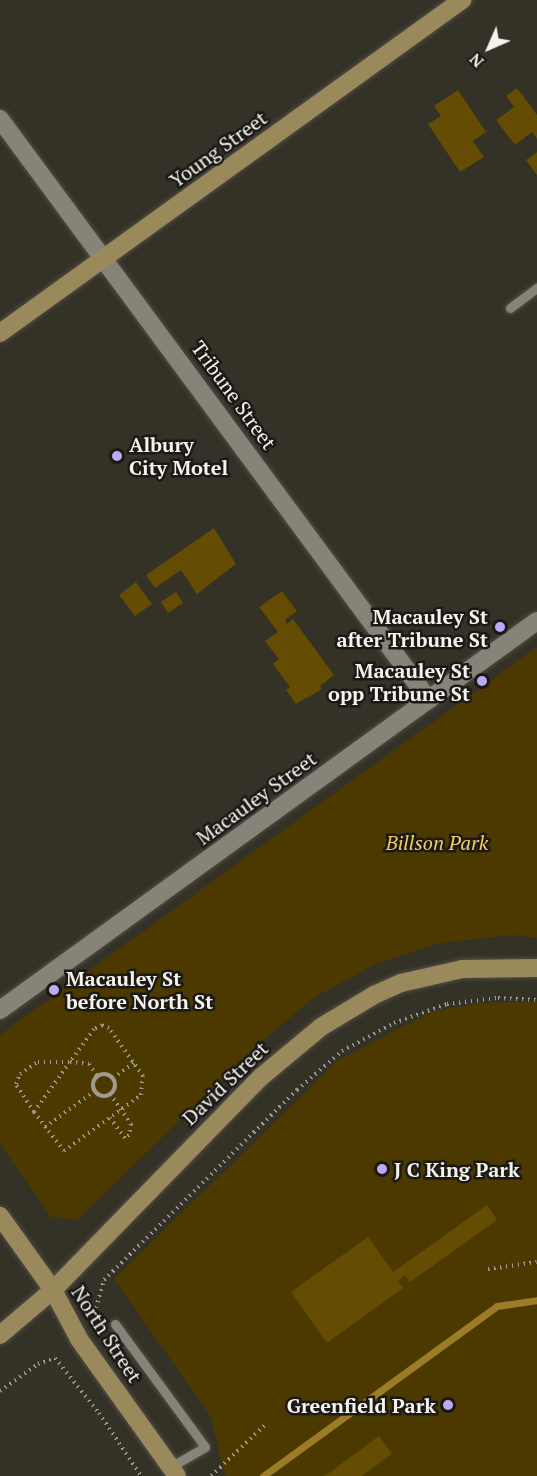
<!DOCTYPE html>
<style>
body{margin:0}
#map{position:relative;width:537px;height:1476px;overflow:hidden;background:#343127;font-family:"PT Serif",serif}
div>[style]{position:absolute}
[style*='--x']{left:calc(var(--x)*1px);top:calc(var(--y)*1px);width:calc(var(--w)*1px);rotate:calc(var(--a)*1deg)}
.green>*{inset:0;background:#4c3900}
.stream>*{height:7px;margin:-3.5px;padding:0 3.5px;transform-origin:3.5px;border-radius:3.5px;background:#9c7c26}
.building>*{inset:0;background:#644c02}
.path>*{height:4px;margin-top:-2px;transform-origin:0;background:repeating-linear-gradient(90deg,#9e9b93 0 1.5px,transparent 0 6px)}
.path>.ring{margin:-2px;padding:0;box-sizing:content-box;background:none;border:4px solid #9e9b93;border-radius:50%}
.roads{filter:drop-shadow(0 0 2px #504d45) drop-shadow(0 0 2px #504d45)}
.lane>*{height:9px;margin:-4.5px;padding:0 4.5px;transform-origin:4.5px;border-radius:4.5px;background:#888378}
.street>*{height:18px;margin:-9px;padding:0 9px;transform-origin:9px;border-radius:9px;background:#888378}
.secondary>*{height:18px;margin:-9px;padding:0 9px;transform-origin:9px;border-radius:9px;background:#9a895a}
.dots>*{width:16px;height:16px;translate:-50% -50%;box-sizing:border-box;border:3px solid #1a1915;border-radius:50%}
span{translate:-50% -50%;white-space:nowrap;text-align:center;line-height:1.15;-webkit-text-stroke:5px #1a1915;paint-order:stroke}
.street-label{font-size:20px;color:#f6f3ed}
.poi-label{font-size:20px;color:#f6f3ed;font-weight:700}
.left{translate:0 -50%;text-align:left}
.right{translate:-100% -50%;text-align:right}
.park-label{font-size:20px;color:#f8cc5b;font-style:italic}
.north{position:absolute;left:459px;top:18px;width:60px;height:60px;-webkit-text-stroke:4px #1a1915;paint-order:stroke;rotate:225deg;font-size:16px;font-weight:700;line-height:24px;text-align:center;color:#f6f3ed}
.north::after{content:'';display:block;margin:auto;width:21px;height:27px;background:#f6f3ed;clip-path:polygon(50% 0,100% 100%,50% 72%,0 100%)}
</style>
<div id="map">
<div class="green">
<div style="clip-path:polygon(537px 647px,537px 938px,513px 935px,440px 943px,378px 963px,313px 998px,245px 1056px,78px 1220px,51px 1217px,0 1144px,0 1035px)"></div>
<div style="clip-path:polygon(537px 1002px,537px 1476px,225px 1476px,211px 1417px,114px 1279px,338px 1060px,431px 1012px,478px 1003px)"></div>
</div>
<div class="stream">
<div style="--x:263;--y:1476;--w:289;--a:-36"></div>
<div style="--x:497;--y:1306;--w:40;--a:-8.5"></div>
</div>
<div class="building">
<div style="clip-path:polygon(517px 88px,537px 115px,537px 139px,532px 132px,515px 145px,496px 120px,514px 107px,506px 96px)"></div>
<div style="clip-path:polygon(458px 90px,486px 132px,473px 141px,484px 157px,460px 172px,428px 124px,441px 116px,434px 106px)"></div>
<div style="clip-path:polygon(537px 152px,537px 175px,526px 160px)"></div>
<div style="clip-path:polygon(214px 528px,236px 564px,197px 594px,181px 570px,155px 588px,146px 575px)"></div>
<div style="clip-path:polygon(136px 582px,152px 604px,135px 616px,119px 595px)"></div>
<div style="clip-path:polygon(282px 591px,297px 611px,285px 620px,287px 624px,293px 619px,334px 675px,320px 686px,322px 689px,296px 704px,286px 690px,290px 687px,273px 664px,279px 659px,265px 641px,278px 632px,259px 607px)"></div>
<div style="clip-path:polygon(176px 592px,183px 603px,168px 613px,161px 602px)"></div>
<div style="clip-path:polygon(487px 1205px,497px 1220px,410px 1282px,405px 1275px,398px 1281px,403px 1288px,327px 1343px,291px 1292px,368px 1237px,393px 1272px)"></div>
<div style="clip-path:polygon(379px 1436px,392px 1454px,362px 1476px,325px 1476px)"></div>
</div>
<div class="path">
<div class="ring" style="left:93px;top:1074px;width:18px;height:18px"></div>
<div style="--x:113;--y:1078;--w:26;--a:-36"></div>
<div style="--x:110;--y:1094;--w:37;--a:55"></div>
<div style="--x:131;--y:1124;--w:11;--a:100"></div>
<div style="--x:129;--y:1135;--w:5;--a:143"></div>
<div style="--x:125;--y:1138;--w:25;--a:-127"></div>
<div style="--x:34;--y:1112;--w:49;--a:52.4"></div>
<div style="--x:64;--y:1151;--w:95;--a:-36"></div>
<div style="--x:141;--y:1095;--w:19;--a:-84"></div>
<div style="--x:143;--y:1076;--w:59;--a:-125.3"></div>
<div style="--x:109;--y:1028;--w:8;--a:-157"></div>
<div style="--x:102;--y:1025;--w:9;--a:153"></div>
<div style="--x:94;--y:1029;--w:41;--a:126"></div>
<div style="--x:70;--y:1062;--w:62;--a:125.8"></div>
<div style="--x:34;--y:1112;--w:33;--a:-123"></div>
<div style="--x:16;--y:1084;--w:11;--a:-68"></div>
<div style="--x:20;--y:1074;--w:22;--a:-34"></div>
<div style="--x:38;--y:1062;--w:32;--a:0"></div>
<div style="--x:70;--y:1062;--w:19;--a:6"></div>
<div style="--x:89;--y:1064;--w:14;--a:56"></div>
<div style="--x:45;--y:1127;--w:62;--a:-35.8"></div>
<div style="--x:488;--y:1269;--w:49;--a:-8.1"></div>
<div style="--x:96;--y:1308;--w:29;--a:-74"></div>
<div style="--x:104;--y:1280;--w:271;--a:-44.6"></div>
<div style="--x:297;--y:1090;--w:60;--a:-40.9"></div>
<div style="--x:342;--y:1051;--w:59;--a:-28.3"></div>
<div style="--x:394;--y:1023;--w:56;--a:-19.7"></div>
<div style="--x:447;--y:1004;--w:51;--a:-6.7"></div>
<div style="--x:498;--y:998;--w:39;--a:3"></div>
<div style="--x:0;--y:1391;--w:47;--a:-35.4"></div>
<div style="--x:38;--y:1364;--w:18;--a:-19"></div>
<div style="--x:55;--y:1358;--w:70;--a:51.3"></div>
<div style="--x:99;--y:1413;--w:76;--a:56.3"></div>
<div style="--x:211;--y:1476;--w:77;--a:-43.4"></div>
</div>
<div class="roads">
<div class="lane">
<div style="--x:510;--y:308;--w:34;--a:-37"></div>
<div style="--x:115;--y:1324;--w:152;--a:53.8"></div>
<div style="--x:205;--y:1447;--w:39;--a:150"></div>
</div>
<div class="street">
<div style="--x:0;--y:119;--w:722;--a:53.56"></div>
<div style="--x:0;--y:1010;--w:663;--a:-35.92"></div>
</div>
<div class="secondary">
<div style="--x:0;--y:333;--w:570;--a:-35.78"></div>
<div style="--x:0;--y:1216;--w:91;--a:54.4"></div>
<div style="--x:53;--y:1290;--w:55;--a:62"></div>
<div style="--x:79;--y:1339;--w:168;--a:54.4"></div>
<div style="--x:0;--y:1335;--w:70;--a:-40.3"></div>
<div style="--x:53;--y:1290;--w:298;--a:-45.7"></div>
<div style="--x:261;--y:1077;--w:78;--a:-39.8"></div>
<div style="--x:321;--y:1027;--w:62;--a:-31.1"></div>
<div style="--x:374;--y:995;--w:30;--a:-24"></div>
<div style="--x:401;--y:983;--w:63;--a:-12.9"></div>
<div style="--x:462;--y:969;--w:75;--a:-0.8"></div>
</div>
</div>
<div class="dots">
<div style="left:117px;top:456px;background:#bfa8f4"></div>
<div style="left:500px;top:627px;background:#bfa8f4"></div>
<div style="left:482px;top:681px;background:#bfa8f4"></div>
<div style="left:54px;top:990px;background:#bfa8f4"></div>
<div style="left:382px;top:1169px;background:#bfa8f4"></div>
<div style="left:448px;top:1405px;background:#bfa8f4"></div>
</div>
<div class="street-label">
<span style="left:218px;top:149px;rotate:-36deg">Young Street</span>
<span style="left:234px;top:395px;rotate:54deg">Tribune Street</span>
<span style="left:256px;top:798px;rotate:-36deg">Macauley Street</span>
<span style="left:225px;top:1083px;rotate:-44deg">David Street</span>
<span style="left:107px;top:1334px;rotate:57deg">North Street</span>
</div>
<div class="poi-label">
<span class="left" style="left:129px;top:456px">Albury<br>City Motel</span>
<span class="right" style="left:488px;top:628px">Macauley St<br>after Tribune St</span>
<span class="right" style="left:470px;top:682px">Macauley St<br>opp Tribune St</span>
<span class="left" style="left:66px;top:990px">Macauley St<br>before North St</span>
<span class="left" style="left:394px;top:1169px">J C King Park</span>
<span class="right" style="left:436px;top:1405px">Greenfield Park</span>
</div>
<div class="park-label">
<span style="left:437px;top:842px">Billson Park</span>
</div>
<div class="north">N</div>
</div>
